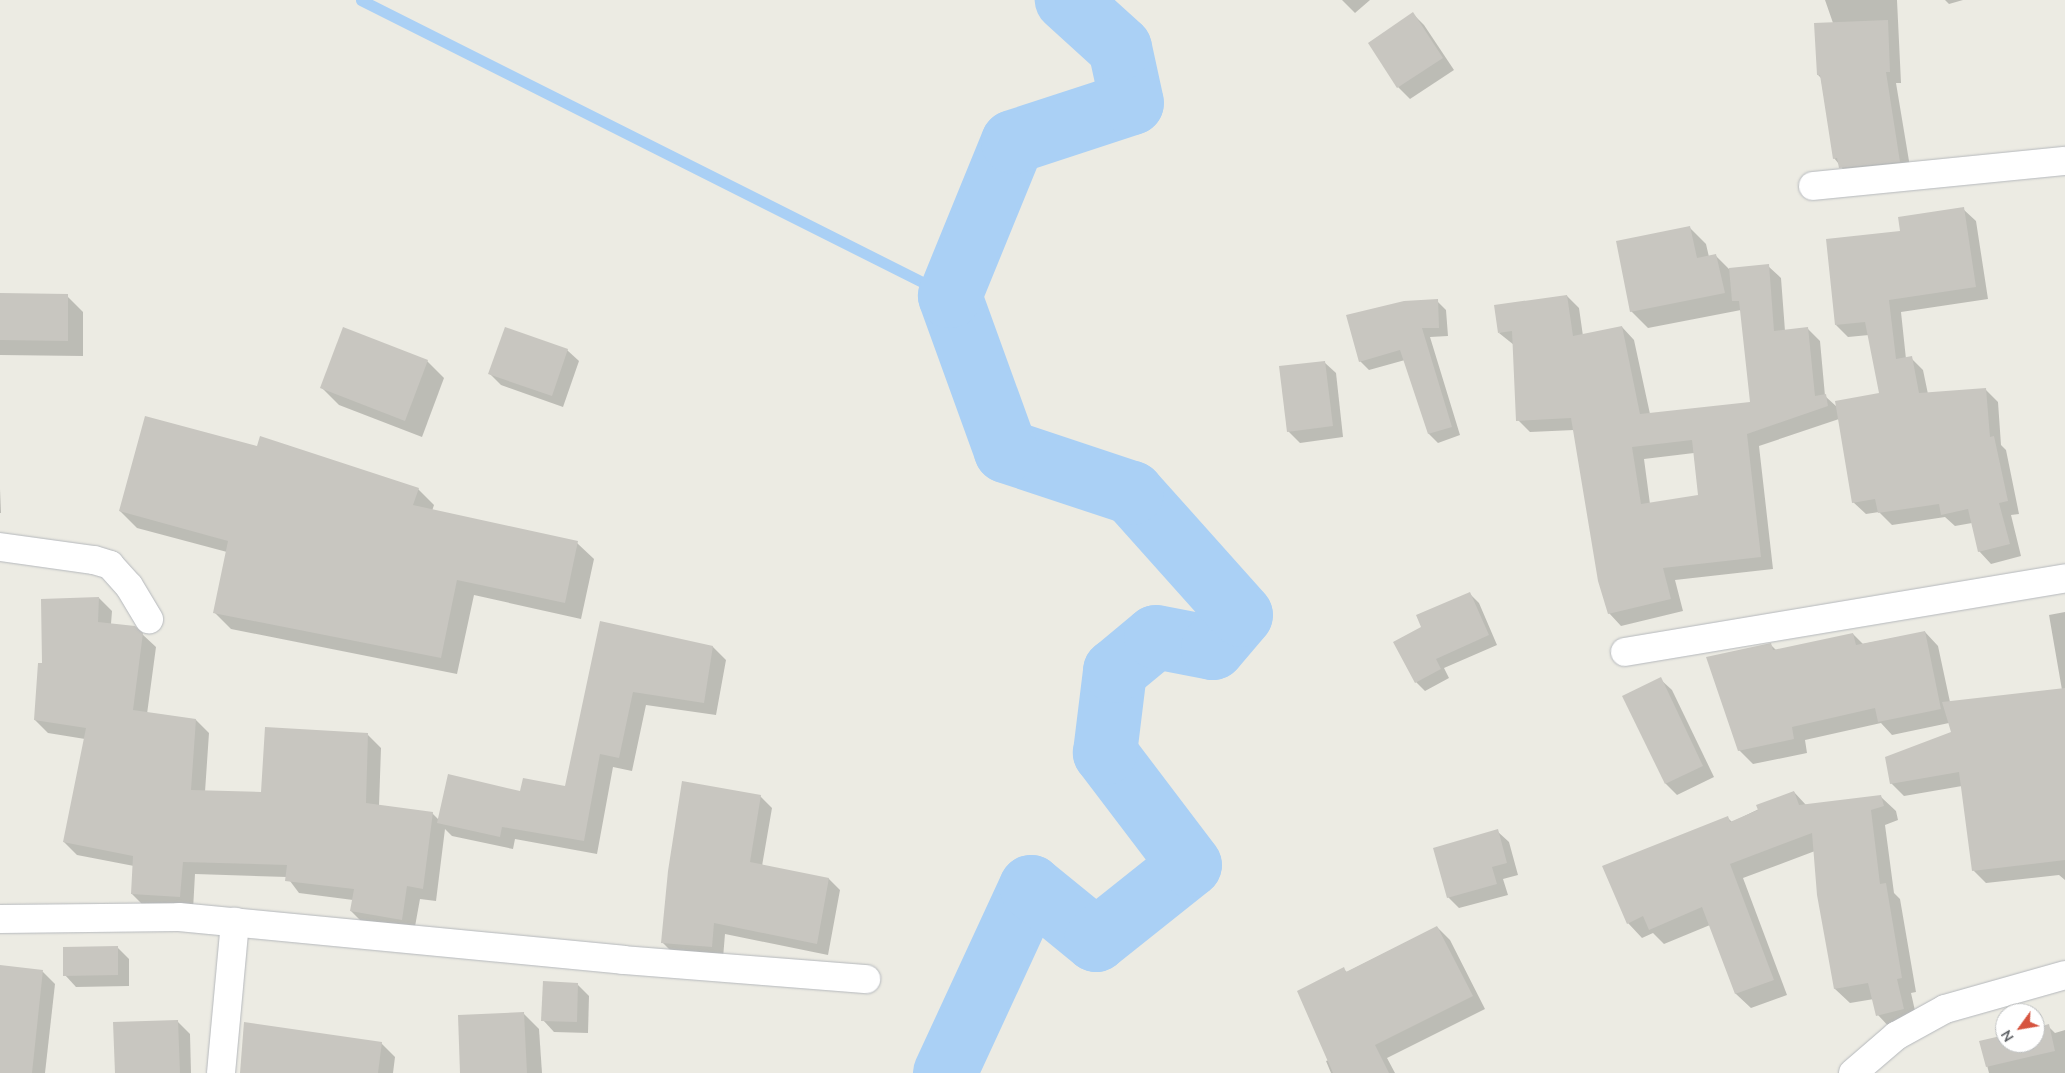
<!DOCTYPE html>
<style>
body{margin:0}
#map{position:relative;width:2065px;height:1073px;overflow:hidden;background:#ecebe3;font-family:"Nunito Sans",sans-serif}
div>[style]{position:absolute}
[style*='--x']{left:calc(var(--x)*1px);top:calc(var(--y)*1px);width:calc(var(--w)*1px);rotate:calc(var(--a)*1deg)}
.shadow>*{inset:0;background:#0003}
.stream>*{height:11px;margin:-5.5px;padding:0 5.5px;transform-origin:5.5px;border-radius:5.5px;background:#aad0f5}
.river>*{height:64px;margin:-32px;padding:0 32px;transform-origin:32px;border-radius:32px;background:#aad0f5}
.building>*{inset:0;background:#c8c6c0}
.roads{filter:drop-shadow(0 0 1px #b5b8bc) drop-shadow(0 0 1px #b5b8bc)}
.minor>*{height:28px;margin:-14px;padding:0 14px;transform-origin:14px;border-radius:14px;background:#fff}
span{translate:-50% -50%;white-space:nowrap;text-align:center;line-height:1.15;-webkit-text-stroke:4px #fff;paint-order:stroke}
.north{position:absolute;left:1995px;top:1003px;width:50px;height:50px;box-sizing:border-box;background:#fff;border:1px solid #bdbfc0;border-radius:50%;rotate:238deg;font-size:14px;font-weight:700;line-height:20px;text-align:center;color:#5b5e62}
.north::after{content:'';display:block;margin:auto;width:18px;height:22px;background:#d6543f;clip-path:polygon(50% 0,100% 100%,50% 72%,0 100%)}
</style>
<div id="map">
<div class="shadow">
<div style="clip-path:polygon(1342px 0,1370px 0,1355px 13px)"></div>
<div style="clip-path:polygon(1825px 0,1897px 0,1901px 83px,1896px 83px,1911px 173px,1851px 179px,1834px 158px,1821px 78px,1818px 75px,1833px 23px)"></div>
<div style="clip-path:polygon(1945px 0,1963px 0,1949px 4px)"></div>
<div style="clip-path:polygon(1413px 14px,1424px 25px,1454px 70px,1410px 99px,1398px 87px,1369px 43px)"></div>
<div style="clip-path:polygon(evenodd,1963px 209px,1976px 221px,1988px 299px,1901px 312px,1906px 359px,1911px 358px,1923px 370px,1928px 394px,1985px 389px,1998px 402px,2001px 445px,2006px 450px,2019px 514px,2011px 515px,2021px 556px,1991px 564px,1979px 551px,1972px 523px,1955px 526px,1945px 517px,1892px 525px,1879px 512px,1866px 514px,1853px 502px,1839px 419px,1759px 446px,1773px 569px,1675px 580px,1683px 611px,1621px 626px,1609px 613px,1574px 430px,1530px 432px,1518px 420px,1514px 345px,1499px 333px,1567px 296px,1579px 308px,1583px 336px,1622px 327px,1634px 340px,1650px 414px,1751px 404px,1741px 310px,1648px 328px,1631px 311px,1689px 227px,1706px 244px,1709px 257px,1716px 256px,1729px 269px,1768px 266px,1781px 278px,1785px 331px,1808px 329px,1820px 341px,1825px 396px,1837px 407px,1880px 395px,1869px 335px,1848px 337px,1836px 325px,1902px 232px,1963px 209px,1694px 453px,1699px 497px,1650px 504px,1644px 459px,1694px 453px)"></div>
<div style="clip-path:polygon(0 295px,67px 296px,83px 312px,83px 356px,0 355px)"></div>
<div style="clip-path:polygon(1437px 301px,1446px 310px,1448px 336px,1430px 337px,1460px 435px,1438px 443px,1429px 434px,1405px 360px,1369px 370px,1360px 361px)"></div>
<div style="clip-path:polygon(567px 350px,579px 361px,563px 407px,501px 385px,489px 373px)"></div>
<div style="clip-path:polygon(427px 361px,444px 378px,422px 437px,339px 405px,322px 388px)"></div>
<div style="clip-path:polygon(1324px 362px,1336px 373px,1343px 437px,1300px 443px,1288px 431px)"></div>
<div style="clip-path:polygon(0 489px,1px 513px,0 513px)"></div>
<div style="clip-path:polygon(418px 489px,434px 505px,432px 511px,577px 543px,594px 559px,581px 619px,474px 595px,457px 674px,231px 629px,215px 613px,227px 552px,137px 528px,120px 511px)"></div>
<div style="clip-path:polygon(1470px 594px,1479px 603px,1497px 645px,1444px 668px,1449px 678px,1425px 691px,1416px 682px,1423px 628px)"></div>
<div style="clip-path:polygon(99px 598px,112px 611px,111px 624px,142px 634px,156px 647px,147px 714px,196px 720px,209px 733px,205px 792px,263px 793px,368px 735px,381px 748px,379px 806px,432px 813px,439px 820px,521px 792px,566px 788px,601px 623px,713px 647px,726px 660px,716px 715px,646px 705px,632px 771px,613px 767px,597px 854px,515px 839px,513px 849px,452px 836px,445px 829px,436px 901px,420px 899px,414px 932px,364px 924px,351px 911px,353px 900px,299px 893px,287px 877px,195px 874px,193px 910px,145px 907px,132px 894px,134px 866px,77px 855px,64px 842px,85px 739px,48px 733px,35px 720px,44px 664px)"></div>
<div style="clip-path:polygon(2065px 612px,2065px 880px,2059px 875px,1986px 883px,1973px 870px,1962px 786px,1904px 796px,1891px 783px,1952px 733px,1949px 723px,1892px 735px,1881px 723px,1805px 740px,1807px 753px,1753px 764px,1739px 750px,1771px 645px,1777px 651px,1853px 634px,1863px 644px,1925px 632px,1938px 646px,1950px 702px,2062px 690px,2049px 615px)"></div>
<div style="clip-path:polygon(1660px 679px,1672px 690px,1714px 777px,1677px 795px,1666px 784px)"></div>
<div style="clip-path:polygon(1794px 792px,1806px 805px,1881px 797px,1896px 811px,1898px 820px,1885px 825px,1894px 893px,1900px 899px,1916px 992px,1911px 993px,1918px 1024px,1892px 1030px,1878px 1015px,1874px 999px,1850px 1003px,1835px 989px,1815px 851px,1743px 878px,1787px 995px,1751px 1008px,1736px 994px,1710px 925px,1664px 944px,1653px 933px,1642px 938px,1628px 923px,1727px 817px,1732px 822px)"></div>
<div style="clip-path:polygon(760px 796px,772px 808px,762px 866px,829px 879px,840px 890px,828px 955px,725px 934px,723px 958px,674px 954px,662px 942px)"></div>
<div style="clip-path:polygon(1497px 831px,1509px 842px,1518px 875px,1503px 879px,1508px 895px,1459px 908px,1448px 897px)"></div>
<div style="clip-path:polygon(1437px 927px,1450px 940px,1485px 1009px,1387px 1058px,1395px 1073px,1331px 1073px,1326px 1061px,1329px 1060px,1343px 969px,1347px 972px)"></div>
<div style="clip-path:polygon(117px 947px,129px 959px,129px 986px,76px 987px,65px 975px)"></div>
<div style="clip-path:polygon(0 967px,43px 972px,55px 984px,45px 1073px,0 1073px)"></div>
<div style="clip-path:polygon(578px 985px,589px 996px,588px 1033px,554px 1032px,543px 1020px)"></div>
<div style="clip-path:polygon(523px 1013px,539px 1029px,542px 1073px,462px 1073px)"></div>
<div style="clip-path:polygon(177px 1021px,190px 1034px,191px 1073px,116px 1073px)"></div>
<div style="clip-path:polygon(2048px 1026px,2055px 1033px,2065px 1030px,2065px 1073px,1989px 1073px,1981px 1042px,2005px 1036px,2005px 1043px,2035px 1043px,2035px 1029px)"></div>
<div style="clip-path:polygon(381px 1043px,395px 1057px,393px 1073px,241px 1073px)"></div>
</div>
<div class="stream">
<div style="--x:361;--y:0;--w:659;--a:26.68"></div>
</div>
<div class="river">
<div style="--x:945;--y:1073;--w:205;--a:-65.2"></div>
<div style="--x:1031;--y:887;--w:84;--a:39.2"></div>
<div style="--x:1096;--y:940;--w:120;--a:-38.6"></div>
<div style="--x:1190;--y:865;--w:141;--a:-127.2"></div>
<div style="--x:1105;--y:753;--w:83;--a:-83"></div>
<div style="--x:1115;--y:671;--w:53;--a:-39.7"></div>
<div style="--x:1156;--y:637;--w:58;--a:10.9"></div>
<div style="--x:1213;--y:648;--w:43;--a:-49.7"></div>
<div style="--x:1241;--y:615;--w:164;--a:-131.8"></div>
<div style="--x:1132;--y:493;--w:133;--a:-161.6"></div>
<div style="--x:1006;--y:451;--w:165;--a:-109.9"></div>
<div style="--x:950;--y:296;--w:166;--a:-67.8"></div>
<div style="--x:1013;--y:142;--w:125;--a:-18.1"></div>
<div style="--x:1132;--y:103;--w:56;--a:-102.3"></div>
<div style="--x:1120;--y:48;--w:72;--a:-137.8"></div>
</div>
<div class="building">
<div style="clip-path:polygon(1413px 12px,1443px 58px,1397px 88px,1368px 43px)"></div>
<div style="clip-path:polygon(1888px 20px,1890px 72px,1886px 72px,1900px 162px,1839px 168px,1837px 158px,1833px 159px,1820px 75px,1817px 75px,1814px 23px)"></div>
<div style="clip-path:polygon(1964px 207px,1976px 287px,1889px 300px,1896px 359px,1912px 356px,1919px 393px,1986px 388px,1990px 437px,1994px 436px,2008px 501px,1999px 503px,2010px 544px,1978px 552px,1968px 509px,1941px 515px,1939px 504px,1878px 513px,1875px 499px,1852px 503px,1835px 401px,1879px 393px,1865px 322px,1835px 325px,1826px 239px,1900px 231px,1898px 217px)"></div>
<div style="clip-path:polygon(1690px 226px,1697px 258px,1716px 254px,1725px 293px,1630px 312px,1616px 241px)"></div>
<div style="clip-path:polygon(evenodd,1769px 264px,1774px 331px,1808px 327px,1815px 396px,1826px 394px,1828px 406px,1747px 434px,1761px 557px,1663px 568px,1671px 599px,1608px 614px,1598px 581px,1571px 418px,1516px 421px,1512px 331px,1498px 333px,1494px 305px,1567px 295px,1573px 336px,1622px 326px,1640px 414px,1750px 402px,1739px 301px,1732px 301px,1729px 268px,1769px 264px,1692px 440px,1698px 495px,1641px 504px,1632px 447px,1692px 440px)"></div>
<div style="clip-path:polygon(0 293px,68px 294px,68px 341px,0 340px)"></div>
<div style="clip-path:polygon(1438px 299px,1439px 328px,1422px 328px,1452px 427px,1428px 434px,1400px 350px,1359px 362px,1346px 315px,1404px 301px)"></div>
<div style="clip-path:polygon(343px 327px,428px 360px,405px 421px,320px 388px)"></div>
<div style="clip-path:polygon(505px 327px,568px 349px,552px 396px,488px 374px)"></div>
<div style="clip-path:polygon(1325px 361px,1333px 426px,1287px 432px,1279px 366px)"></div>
<div style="clip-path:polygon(145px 416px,257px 446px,260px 436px,419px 488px,413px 505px,578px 541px,565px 603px,457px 580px,441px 658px,213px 613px,228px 541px,119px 511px)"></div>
<div style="clip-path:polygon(1470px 592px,1489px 635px,1436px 659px,1441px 669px,1415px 683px,1393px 642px,1421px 627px,1416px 615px)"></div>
<div style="clip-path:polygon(99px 597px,98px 622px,135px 626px,143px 633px,133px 710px,196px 719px,191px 790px,261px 792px,265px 727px,368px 733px,366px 803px,433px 812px,423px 889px,407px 886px,402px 920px,350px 911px,354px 889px,285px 881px,287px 865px,183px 862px,180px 897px,131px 894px,133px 856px,63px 842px,86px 728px,34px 720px,38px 663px,42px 663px,41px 599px)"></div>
<div style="clip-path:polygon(600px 621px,713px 646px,704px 703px,633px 692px,619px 758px,600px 754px,584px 841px,502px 827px,500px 837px,437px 823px,448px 774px,520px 791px,523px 778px,565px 786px)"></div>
<div style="clip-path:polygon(1925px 631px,1941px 709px,1878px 722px,1875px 708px,1792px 727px,1794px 739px,1738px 751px,1706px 657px,1771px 643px,1773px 650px,1853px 633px,1856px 645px)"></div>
<div style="clip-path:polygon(1661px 677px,1703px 766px,1665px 784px,1622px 696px)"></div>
<div style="clip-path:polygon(2065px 688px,2065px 860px,1972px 871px,1959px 772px,1890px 784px,1885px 757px,1951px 732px,1942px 702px)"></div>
<div style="clip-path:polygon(682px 781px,761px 795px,750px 862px,829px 878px,817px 944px,714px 923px,712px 947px,661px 943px,668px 871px)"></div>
<div style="clip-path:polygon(1794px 791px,1799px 805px,1881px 795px,1884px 806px,1871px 810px,1880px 884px,1886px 883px,1902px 978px,1897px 979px,1904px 1009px,1876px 1016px,1868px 983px,1834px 989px,1817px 895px,1812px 833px,1730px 864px,1774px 980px,1735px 994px,1702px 907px,1649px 930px,1643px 916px,1627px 924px,1602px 866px,1728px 816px,1730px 822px,1758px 810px,1756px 805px)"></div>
<div style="clip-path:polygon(1498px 829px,1507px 863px,1492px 867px,1497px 884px,1447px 898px,1433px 848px)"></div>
<div style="clip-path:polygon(1437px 926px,1473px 996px,1375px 1045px,1389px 1073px,1333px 1073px,1297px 991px,1344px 967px,1346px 972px)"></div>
<div style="clip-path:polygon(118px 946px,118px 975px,63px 976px,63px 947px)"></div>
<div style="clip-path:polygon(0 965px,43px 970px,32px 1073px,0 1073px)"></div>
<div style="clip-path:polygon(543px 981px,578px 983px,577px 1022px,541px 1021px)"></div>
<div style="clip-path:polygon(524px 1012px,527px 1073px,460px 1073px,458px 1015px)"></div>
<div style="clip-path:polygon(178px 1020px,180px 1073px,115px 1073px,113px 1022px)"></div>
<div style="clip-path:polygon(244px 1022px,382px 1042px,378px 1073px,240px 1073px)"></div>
<div style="clip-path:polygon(2049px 1024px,2055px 1051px,1986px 1067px,1979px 1041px,2005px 1035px,2005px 1043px,2035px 1043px,2035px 1028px)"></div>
</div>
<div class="roads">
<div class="minor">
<div style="--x:1813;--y:186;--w:253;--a:-5.7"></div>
<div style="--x:0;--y:547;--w:95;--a:7.9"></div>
<div style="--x:94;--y:560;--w:17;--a:17"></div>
<div style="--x:110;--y:565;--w:28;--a:48"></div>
<div style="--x:129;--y:586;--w:39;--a:59"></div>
<div style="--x:1625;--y:652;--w:446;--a:-9.5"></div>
<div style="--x:0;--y:919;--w:179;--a:-0.6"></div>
<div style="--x:179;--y:917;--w:446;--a:5.5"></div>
<div style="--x:623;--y:960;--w:244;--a:4.5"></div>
<div style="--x:221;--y:1073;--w:152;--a:-84.7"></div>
<div style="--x:1853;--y:1073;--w:57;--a:-40.7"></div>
<div style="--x:1896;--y:1036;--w:56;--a:-28.9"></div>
<div style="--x:1945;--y:1009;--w:125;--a:-15.8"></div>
</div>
</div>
<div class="north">N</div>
</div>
